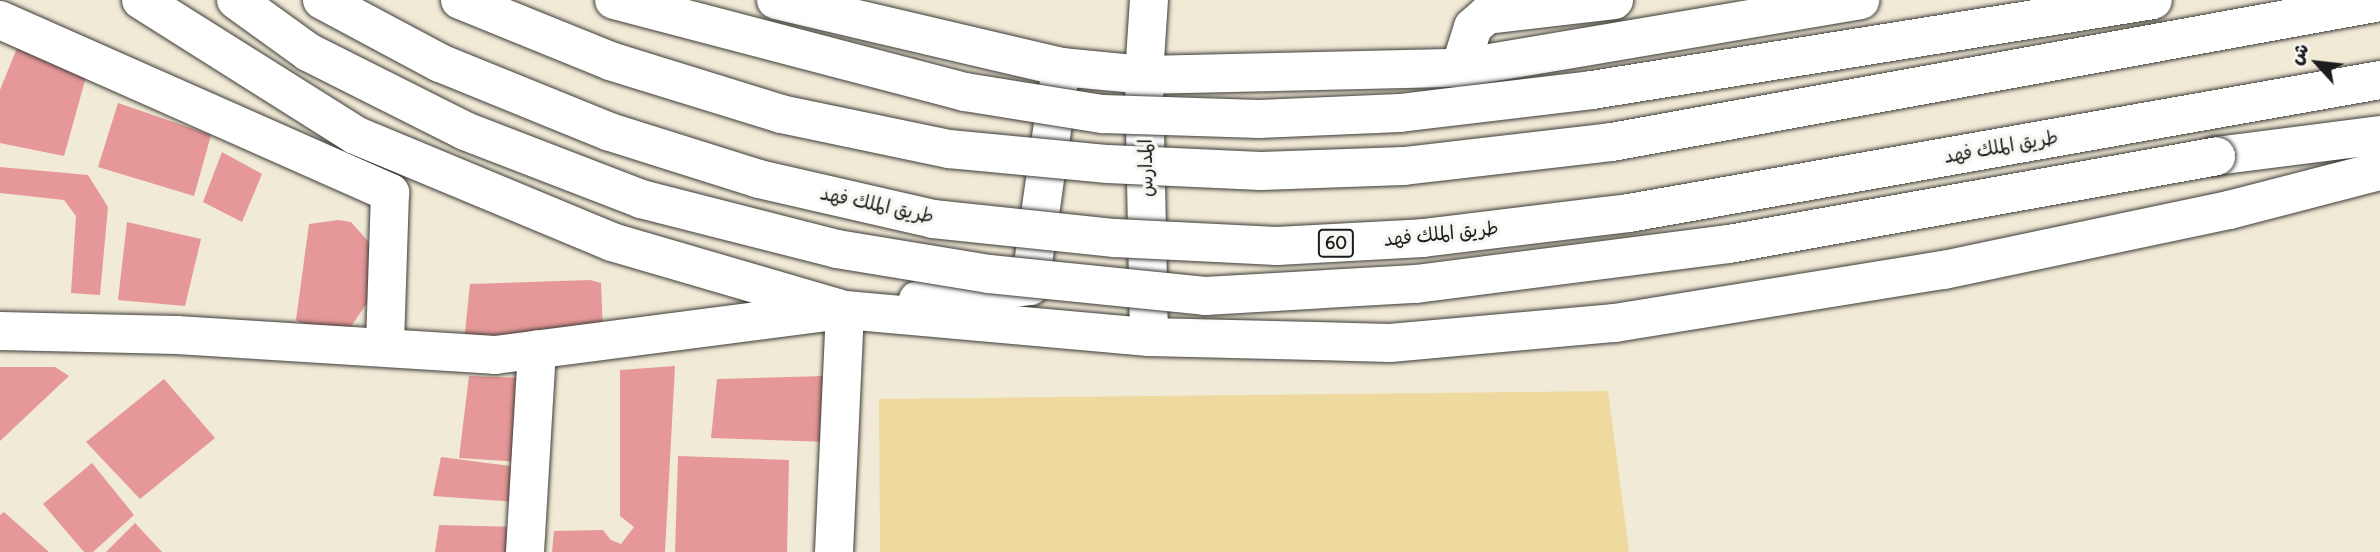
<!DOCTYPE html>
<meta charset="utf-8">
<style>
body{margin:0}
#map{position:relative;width:2380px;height:552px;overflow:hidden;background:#f1ead6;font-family:Delius,"Playpen Sans Arabic",sans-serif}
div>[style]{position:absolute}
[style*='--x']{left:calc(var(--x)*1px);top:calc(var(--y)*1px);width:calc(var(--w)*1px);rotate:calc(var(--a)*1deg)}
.sand>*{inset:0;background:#eeda9e}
.building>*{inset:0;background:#e59897}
.roads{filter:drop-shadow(0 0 2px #3c3b38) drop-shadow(0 0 2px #3c3b38)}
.minor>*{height:38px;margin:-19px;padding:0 19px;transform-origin:19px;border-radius:19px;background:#fff}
.major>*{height:38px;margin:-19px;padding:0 19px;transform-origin:19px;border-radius:19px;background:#fff}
.highway>*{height:38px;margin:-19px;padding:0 19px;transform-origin:19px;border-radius:19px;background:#fff}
.bridges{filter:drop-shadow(0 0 2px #3c3b38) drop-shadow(0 0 2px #3c3b38)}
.major-bridge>*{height:38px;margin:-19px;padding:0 19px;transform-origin:19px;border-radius:19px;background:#fff}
.highway-bridge>*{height:38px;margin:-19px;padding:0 19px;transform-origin:19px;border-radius:19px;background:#fff}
span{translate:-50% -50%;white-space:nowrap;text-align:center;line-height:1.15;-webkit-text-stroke:7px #f6f6f2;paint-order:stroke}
.shield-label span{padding:2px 5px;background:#f6f6f2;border:2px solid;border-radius:5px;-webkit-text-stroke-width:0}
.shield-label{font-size:18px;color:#1c1c1c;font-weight:700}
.street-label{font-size:19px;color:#1c1c1c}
.north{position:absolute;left:2282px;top:28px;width:70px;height:70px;-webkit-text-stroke:5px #f6f6f2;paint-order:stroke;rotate:297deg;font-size:19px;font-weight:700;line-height:28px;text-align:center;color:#1c1c1c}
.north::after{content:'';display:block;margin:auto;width:24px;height:32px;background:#1c1c1c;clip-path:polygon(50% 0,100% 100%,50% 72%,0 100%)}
</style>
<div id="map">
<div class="sand">
<div style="clip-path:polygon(1608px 391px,1629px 552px,880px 552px,879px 399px)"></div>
</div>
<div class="building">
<div style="clip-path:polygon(17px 48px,86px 77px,64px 156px,0 143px,0 90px)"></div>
<div style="clip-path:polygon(118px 103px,211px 135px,194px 196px,98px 167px)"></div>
<div style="clip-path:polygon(222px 152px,262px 174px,242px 222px,203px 202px)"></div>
<div style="clip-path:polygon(0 167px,88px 175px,108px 207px,100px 295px,71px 293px,76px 216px,64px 200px,0 193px)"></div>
<div style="clip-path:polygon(338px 220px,351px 222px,375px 249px,369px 300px,350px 328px,325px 335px,296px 320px,309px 224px)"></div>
<div style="clip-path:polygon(127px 222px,201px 239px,185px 306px,118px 300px)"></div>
<div style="clip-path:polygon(590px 280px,601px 283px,603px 333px,464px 342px,470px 284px)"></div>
<div style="clip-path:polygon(675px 366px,665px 552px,552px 552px,554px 531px,603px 530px,611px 540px,621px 544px,634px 527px,620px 516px,620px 370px)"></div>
<div style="clip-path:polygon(0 367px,55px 367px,69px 376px,0 441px)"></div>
<div style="clip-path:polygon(469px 376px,527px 378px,520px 462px,459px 458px)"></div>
<div style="clip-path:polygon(824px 376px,828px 442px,711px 438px,717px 379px)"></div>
<div style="clip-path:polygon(164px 379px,215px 438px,140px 499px,86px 442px)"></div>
<div style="clip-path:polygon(678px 456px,789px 460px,787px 552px,675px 552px)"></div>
<div style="clip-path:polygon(441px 457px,518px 467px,517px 502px,433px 496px)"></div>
<div style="clip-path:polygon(92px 463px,134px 515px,93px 552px,84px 552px,43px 504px)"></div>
<div style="clip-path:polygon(4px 512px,49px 552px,0 552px,0 515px)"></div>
<div style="clip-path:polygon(135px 523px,162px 552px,106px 552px)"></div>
<div style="clip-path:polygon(439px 525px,515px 527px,513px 552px,435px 552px)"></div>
</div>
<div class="roads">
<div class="minor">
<div style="--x:0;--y:20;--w:427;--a:23.9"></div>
<div style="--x:390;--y:193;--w:152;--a:91.9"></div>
<div style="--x:1460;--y:68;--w:43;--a:-72.4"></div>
<div style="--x:1473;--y:27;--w:18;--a:-41"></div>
<div style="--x:1487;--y:15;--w:128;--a:-6.7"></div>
<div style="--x:1149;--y:337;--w:262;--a:-91.1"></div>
<div style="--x:1144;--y:75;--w:75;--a:-86.2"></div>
<div style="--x:525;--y:552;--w:203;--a:-86.6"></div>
<div style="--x:834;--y:552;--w:242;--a:-87.4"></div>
</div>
<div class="major">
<div style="--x:141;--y:0;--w:253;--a:32.2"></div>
<div style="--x:355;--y:135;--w:278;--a:22.6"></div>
<div style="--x:612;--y:242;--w:243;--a:16.3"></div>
<div style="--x:845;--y:310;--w:305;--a:5.1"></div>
<div style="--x:1149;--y:337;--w:241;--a:1.4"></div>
<div style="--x:1390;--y:343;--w:226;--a:-5.1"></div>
<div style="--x:1615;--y:323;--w:333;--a:-9.2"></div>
<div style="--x:1944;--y:270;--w:291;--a:-11.9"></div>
<div style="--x:2229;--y:210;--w:156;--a:-14.5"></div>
<div style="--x:776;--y:0;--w:293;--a:13.2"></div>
<div style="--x:1061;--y:67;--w:221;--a:98.1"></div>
<div style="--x:1030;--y:286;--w:113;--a:172.9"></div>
<div style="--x:1061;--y:67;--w:83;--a:5.5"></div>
<div style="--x:1144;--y:75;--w:316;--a:-1.3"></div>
<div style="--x:1460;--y:68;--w:406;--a:-9.6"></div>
<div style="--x:0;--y:331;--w:177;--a:1.3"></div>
<div style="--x:177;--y:335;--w:319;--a:3.6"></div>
<div style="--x:495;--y:355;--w:335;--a:-7.4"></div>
</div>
<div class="highway">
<div style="--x:2216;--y:156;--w:165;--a:-7.3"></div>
</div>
</div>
<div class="bridges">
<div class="major-bridge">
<div style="--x:614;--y:0;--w:363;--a:14.7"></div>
<div style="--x:965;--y:92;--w:140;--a:9.1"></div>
<div style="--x:1103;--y:114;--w:156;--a:1.8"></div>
<div style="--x:1259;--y:119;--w:141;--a:-2.4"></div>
<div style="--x:1400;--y:113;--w:193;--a:-6.8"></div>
<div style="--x:1592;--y:90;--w:568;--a:-9.11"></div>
</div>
<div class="highway-bridge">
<div style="--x:236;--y:0;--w:89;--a:35.8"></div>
<div style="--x:308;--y:52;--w:176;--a:26.7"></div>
<div style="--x:465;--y:131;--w:189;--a:21.1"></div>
<div style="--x:641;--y:199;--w:202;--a:14.3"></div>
<div style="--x:837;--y:249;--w:154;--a:9.3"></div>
<div style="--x:989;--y:274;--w:217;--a:5.8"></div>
<div style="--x:1205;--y:296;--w:211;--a:-3.3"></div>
<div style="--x:1416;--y:284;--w:316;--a:-7.3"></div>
<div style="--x:1729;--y:244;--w:495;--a:-10.2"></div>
<div style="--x:322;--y:0;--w:134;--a:28.1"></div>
<div style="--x:440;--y:63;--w:183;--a:22.1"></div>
<div style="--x:610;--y:132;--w:156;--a:17.5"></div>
<div style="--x:759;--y:179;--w:179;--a:12.9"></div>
<div style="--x:933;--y:219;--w:183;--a:6"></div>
<div style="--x:1115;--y:238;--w:162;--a:2.8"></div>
<div style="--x:1277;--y:246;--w:146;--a:-3.1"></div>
<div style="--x:1423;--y:238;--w:208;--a:-6.9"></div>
<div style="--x:1629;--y:213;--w:763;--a:-10.04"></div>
<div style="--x:460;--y:0;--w:162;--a:22.1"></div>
<div style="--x:610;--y:61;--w:179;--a:17.2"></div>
<div style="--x:781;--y:114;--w:172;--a:11.8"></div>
<div style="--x:949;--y:149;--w:160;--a:5.4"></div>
<div style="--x:1108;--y:164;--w:153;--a:2.6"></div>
<div style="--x:1261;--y:171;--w:143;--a:-2"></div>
<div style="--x:1404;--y:166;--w:209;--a:-6.6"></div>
<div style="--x:1612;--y:142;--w:781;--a:-10.33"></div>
</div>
</div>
<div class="shield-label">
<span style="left:1336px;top:243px">60</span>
</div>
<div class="street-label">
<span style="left:2001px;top:147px;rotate:-10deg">طريق الملك فهد</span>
<span style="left:1146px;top:168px;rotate:-91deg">المدارس</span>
<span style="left:877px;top:205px;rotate:12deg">طريق الملك فهد</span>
<span style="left:1441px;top:234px;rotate:-6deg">طريق الملك فهد</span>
</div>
<div class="north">ش</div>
</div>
